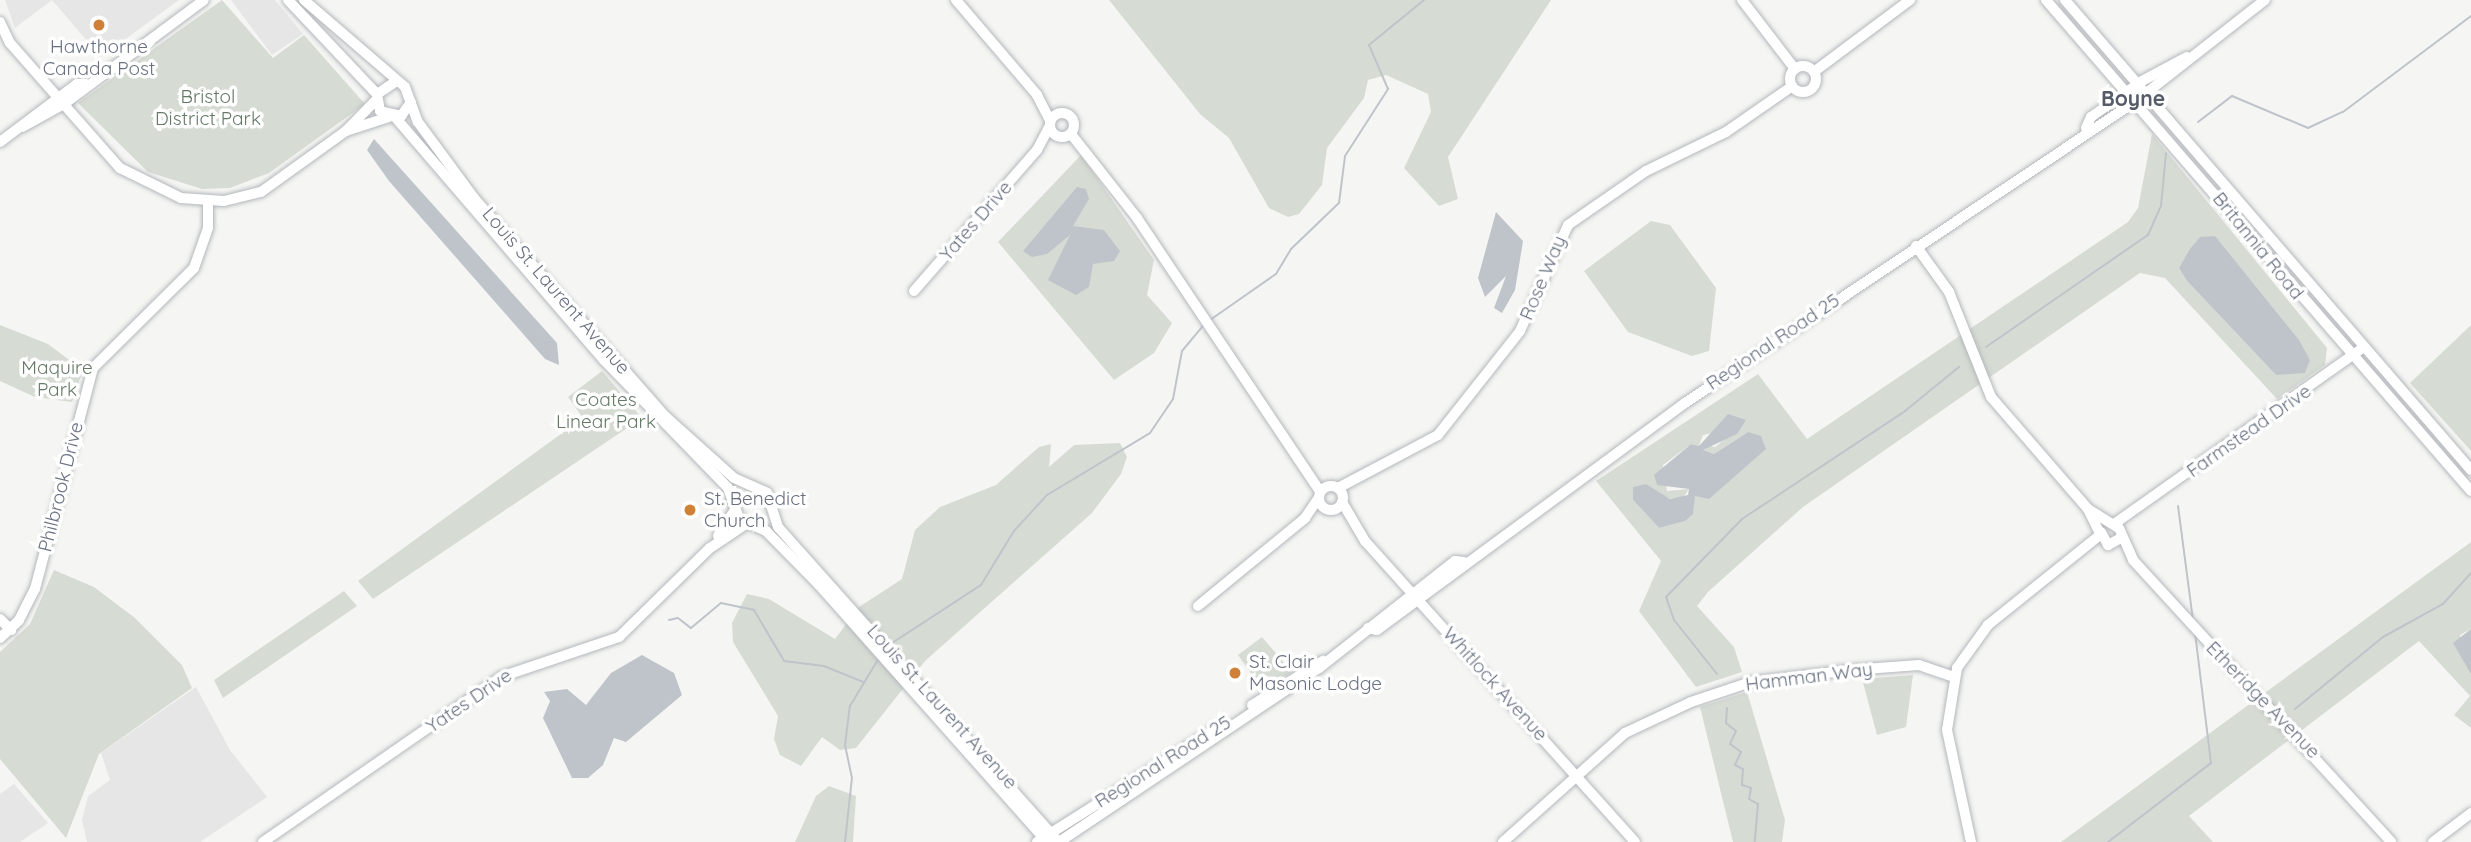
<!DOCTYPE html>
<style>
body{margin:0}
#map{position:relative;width:2471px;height:842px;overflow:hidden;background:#f5f6f3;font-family:Quicksand,sans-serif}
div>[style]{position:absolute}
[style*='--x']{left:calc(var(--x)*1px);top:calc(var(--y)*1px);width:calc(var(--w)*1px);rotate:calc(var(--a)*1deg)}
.built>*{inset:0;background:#e6e6e6}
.green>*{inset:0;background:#d6dcd4}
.water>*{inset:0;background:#bfc4cb}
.stream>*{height:2px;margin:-1px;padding:0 1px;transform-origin:1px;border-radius:1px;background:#bfc4cb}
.roads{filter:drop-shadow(0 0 2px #b4b7bc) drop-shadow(0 0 2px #b4b7bc)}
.secondary>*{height:10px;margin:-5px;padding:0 5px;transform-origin:5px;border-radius:5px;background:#fff}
.secondary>.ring{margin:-5px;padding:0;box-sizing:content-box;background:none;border:10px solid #fff;border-radius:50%}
.primary>*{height:10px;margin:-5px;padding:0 5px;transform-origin:5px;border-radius:5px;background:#fff}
.dots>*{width:19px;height:19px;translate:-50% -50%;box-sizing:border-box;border:4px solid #fff;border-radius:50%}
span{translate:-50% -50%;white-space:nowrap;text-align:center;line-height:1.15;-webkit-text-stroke:7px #fff;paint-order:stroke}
.poi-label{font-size:19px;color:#687081}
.left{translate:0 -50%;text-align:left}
.park-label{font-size:19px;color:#667967}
.street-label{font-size:19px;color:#687081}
.neighbourhood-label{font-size:21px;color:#555b67;font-weight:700}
</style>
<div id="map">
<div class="built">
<div style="clip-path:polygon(5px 0,179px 0,101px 57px,52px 0,15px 28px)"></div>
<div style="clip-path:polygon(231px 0,275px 0,303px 34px,272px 55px)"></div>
<div style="clip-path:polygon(196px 687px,230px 750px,267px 797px,200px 842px,87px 842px,82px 820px,88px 796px,110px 780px,101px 753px)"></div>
<div style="clip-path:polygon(14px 784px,48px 823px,20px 842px,0 842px,0 794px)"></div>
</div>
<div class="green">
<div style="clip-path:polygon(222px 0,273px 58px,304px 35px,365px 104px,269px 173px,230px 188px,202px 189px,148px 172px,78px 103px)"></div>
<div style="clip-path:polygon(1109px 0,1551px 0,1448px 157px,1458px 199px,1439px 206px,1404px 168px,1431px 112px,1428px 94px,1386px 75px,1368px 80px,1364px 98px,1327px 148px,1322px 185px,1299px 214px,1288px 217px,1269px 208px,1229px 138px,1200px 114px)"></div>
<div style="clip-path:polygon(evenodd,2152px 134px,2327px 348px,2325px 365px,2277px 399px,2165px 278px,2140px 273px,1803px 507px,1708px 592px,1697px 606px,1734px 647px,1742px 672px,1696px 687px,1639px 611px,1661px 561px,1596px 481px,1758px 374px,1807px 439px,2128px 222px,2138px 208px,2152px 134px,2200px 237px,2215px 237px,2310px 360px,2276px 375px,2187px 281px,2179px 268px,2200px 237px,2152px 134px,1740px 427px,1715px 447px,1705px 445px,1702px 450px,1714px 454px,1748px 432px,1694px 496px,1685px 521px,1659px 528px,1633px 500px,1683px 498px,1689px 489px,1667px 491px,1663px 465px,1691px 444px,1699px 446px,1703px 435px,1740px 427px)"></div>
<div style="clip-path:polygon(1081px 155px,1154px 260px,1147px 295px,1172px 323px,1154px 353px,1114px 380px,998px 242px)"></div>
<div style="clip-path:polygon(1651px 221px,1670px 225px,1716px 288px,1709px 351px,1692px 356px,1628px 332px,1584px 271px)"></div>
<div style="clip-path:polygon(0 325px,48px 344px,76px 365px,82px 373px,72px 402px,35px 397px,0 381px)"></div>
<div style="clip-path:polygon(2471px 325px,2471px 451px,2410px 383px)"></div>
<div style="clip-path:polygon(602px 371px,642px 418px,373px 599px,358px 581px,583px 418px,568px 397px)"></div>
<div style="clip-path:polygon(1120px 443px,1127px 457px,1121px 474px,1092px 513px,925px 661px,856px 748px,840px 750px,822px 737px,801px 766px,780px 755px,774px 739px,778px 716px,733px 642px,732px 623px,747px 594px,769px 599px,835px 639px,859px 607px,902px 579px,915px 530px,940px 507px,996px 485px,1039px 447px,1051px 444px,1049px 467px,1074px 445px)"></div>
<div style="clip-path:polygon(2471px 542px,2471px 629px,2460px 635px,2471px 674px,2471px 728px,2454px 715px,2470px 696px,2419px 641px,2189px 816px,2213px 842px,2061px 842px)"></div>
<div style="clip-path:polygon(54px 570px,94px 587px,135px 618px,182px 665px,192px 688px,99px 754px,66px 838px,0 759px,0 652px,30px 624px)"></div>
<div style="clip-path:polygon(344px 591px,357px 606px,223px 698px,214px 680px)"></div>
<div style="clip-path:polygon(1262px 637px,1292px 672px,1262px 689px,1238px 655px)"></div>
<div style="clip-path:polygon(1913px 675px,1906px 727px,1877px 735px,1862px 679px)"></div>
<div style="clip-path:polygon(1747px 692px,1785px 820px,1782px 842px,1733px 842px,1700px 707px)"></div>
<div style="clip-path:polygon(829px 786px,856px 796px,853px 842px,795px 842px,816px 796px)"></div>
</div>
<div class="water">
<div style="clip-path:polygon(374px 139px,557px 343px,559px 365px,545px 359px,389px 181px,367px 150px)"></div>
<div style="clip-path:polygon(1077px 187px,1086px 189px,1089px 199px,1073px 226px,1104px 230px,1120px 251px,1114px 261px,1093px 264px,1089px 287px,1076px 295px,1048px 280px,1070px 235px,1047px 254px,1032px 257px,1023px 251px)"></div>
<div style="clip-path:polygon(1496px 212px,1523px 241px,1515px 290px,1502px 313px,1494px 308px,1506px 276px,1485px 297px,1478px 278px)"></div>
<div style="clip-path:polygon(2215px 236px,2299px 340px,2310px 360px,2305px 373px,2276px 375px,2187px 281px,2179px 268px,2190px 249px,2200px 237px)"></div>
<div style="clip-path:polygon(1728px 414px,1746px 420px,1737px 434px,1703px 450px,1714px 454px,1748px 432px,1761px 436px,1766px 449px,1709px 499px,1695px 496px,1693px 514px,1685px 521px,1659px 528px,1633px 500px,1633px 487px,1646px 484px,1670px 499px,1688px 495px,1689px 489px,1657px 485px,1654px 475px,1691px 444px,1699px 446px)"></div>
<div style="clip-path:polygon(2471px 629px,2471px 674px,2453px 643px)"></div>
<div style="clip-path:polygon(642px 655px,674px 673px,682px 695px,626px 742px,614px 738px,603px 765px,588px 778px,572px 778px,543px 718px,550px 701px,544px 692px,567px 689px,586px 705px,611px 673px)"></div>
</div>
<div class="stream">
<div style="--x:2198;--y:122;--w:43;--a:-37.4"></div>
<div style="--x:2232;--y:96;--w:82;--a:22.8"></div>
<div style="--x:2308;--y:128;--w:38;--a:-25"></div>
<div style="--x:2343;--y:112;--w:160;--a:-36.9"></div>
<div style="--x:1210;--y:320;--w:80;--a:-34.9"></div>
<div style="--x:1276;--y:274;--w:29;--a:-59"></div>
<div style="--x:1291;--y:249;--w:66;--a:-43.8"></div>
<div style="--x:1339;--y:203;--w:47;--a:-82.7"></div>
<div style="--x:1345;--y:156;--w:80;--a:-57.3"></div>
<div style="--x:1388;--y:89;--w:48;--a:-113.4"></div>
<div style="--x:1369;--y:45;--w:71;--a:-39.3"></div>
<div style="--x:1986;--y:347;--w:197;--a:-34.7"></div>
<div style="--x:2148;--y:235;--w:32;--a:-66"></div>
<div style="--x:2161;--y:206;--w:53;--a:-84.6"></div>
<div style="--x:2178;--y:506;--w:115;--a:82.5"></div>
<div style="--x:669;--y:620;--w:9;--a:-13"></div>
<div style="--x:678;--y:618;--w:16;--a:38"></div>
<div style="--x:691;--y:628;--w:39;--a:-40"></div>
<div style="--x:721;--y:603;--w:34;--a:12"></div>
<div style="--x:754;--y:610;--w:59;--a:59.5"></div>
<div style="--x:784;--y:661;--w:40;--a:7.1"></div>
<div style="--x:824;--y:666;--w:42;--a:22.3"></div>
<div style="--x:889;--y:645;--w:110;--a:-33.1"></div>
<div style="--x:981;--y:585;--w:63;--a:-58.6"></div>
<div style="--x:1014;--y:531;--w:49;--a:-47.5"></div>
<div style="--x:1047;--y:495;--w:120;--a:-31"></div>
<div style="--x:1150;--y:433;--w:41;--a:-55.9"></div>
<div style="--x:1173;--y:399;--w:49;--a:-79.4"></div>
<div style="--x:1182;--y:351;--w:33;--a:-50"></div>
<div style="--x:1717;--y:674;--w:69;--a:-128.5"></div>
<div style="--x:1674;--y:620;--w:24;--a:-109"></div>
<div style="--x:1666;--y:597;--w:109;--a:-45.7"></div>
<div style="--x:1742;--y:519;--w:196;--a:-33.5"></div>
<div style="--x:1905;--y:411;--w:70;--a:-39.2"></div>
<div style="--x:1727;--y:708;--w:15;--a:94"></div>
<div style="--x:1726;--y:723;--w:13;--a:39"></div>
<div style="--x:1736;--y:731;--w:14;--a:115"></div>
<div style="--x:1730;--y:744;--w:14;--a:36"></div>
<div style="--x:1741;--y:752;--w:14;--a:115"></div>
<div style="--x:1735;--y:765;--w:9;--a:27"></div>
<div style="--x:1743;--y:769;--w:16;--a:94"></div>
<div style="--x:1742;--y:785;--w:9;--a:18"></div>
<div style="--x:1751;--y:788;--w:11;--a:100"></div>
<div style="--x:1749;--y:799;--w:10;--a:29"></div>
<div style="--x:1758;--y:804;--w:38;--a:95"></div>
<div style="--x:2295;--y:709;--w:114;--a:-39.3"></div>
<div style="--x:2383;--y:637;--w:68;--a:-28.8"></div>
<div style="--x:2443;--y:604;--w:42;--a:-47.9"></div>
<div style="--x:845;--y:842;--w:64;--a:-83.8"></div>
<div style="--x:852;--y:778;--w:34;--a:-102"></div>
<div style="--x:845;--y:745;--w:39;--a:-83"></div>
<div style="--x:850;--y:706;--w:56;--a:-58.9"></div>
<div style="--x:2108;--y:842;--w:130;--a:-37.5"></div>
<div style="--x:2211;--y:763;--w:131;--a:-97"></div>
</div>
<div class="roads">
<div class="secondary">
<div style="--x:288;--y:0;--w:129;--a:46.6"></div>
<div style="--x:304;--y:0;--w:133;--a:40.7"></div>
<div style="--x:405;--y:87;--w:37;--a:70"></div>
<div style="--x:418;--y:122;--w:94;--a:53.6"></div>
<div style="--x:474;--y:198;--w:291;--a:48.8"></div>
<div style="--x:666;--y:417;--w:91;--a:41.9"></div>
<div style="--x:734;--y:478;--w:36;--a:24"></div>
<div style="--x:767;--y:493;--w:36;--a:72"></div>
<div style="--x:778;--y:527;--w:418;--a:48.3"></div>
<div style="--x:956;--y:0;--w:125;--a:49.5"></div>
<div style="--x:1037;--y:95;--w:29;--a:63"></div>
<div style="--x:1742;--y:0;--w:87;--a:52.5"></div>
<div style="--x:2046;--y:0;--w:649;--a:49.12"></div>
<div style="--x:2065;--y:0;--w:621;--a:49.18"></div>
<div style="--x:0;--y:22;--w:23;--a:65"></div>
<div style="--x:10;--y:43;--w:167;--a:48.7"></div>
<div style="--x:120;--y:168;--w:68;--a:26.2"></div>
<div style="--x:181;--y:198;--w:43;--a:4"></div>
<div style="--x:224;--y:201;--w:38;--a:-14"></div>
<div style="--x:261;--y:192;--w:105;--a:-35.7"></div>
<div style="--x:346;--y:131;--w:43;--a:-45.9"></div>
<div class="ring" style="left:1790px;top:66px;width:16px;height:16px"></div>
<div style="--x:1815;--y:71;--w:119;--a:-36.8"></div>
<div style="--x:395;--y:82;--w:22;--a:146"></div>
<div style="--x:377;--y:94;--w:17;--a:80"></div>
<div style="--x:380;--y:111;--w:22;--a:13"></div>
<div style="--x:401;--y:116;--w:17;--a:-54"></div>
<div class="ring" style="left:1050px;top:113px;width:14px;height:14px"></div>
<div style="--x:395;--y:117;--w:321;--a:49.3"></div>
<div style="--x:604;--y:360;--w:178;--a:45.9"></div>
<div style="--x:728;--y:488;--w:33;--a:70"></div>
<div style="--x:739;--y:519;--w:30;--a:24"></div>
<div style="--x:766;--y:531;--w:76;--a:45.5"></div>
<div style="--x:819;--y:585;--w:344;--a:48.4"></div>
<div style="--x:22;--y:127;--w:48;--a:-28.7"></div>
<div style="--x:64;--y:104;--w:174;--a:-36.6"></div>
<div style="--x:346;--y:131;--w:45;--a:-18"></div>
<div style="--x:1071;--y:134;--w:107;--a:51.8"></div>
<div style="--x:1137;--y:218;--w:329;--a:56.2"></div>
<div style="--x:0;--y:142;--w:96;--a:-37"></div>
<div style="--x:77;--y:84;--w:9;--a:0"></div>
<div style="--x:1916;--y:246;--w:57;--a:54.3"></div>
<div style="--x:1949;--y:292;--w:113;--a:68.2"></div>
<div style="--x:1991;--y:397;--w:148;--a:49.1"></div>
<div style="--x:2088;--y:509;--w:28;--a:64"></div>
<div style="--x:914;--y:291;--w:187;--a:-48.9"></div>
<div style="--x:1037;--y:150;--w:27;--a:-62"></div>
<div class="ring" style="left:1319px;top:486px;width:14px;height:14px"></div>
<div style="--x:1338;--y:488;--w:113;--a:-27.9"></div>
<div style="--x:1438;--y:435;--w:132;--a:-51.7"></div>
<div style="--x:1520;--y:331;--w:116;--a:-65.6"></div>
<div style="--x:1568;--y:225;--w:95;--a:-34.7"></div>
<div style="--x:1646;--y:171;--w:89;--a:-26"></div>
<div style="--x:1726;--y:132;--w:79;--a:-34.7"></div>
<div style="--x:1342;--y:502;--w:45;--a:59.5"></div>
<div style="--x:1365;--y:541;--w:404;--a:48.1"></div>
<div style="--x:2088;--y:509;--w:36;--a:32"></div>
<div style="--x:2119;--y:528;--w:35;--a:66"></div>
<div style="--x:2133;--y:560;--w:382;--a:47.5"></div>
<div style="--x:2114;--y:524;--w:305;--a:-35.3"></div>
<div style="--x:2101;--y:532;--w:15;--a:62"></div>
<div style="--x:2108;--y:545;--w:15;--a:-28"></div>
<div style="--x:718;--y:536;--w:31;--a:-57"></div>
<div style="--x:1198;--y:606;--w:139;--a:-39.4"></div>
<div style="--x:1305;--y:518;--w:23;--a:-56"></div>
<div style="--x:0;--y:619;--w:16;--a:45"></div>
<div style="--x:0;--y:638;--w:26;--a:-43"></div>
<div style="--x:19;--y:620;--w:35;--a:-63"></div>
<div style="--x:35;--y:589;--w:228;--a:-75.3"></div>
<div style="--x:93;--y:368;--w:142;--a:-44.7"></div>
<div style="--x:194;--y:268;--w:42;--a:-70.7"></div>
<div style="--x:208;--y:228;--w:27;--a:-90"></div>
<div style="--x:263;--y:842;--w:290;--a:-34.7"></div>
<div style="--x:501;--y:677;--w:125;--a:-18.7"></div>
<div style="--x:619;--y:637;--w:127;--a:-44.4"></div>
<div style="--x:710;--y:548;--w:43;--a:-33.7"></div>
<div style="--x:1503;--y:842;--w:164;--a:-41.8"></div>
<div style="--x:1625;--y:733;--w:73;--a:-25.2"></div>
<div style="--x:1691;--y:702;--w:63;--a:-18.4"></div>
<div style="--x:1751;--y:682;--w:101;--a:-6.8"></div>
<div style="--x:1851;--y:670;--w:68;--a:-4.2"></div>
<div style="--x:1919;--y:665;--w:37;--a:19"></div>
<div style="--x:1971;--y:842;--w:115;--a:-102.1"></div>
<div style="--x:1947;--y:730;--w:63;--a:-80.8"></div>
<div style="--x:1957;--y:668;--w:53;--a:-54.2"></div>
<div style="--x:1988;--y:625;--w:144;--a:-38.8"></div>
<div style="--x:2433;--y:842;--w:48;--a:-37.3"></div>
</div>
<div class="primary">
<div style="--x:2086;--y:128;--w:12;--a:-66"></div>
<div style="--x:2091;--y:117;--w:62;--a:-35.2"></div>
<div style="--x:2142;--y:81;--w:51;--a:-28.1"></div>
<div style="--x:1368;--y:628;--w:9;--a:13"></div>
<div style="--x:1377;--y:630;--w:383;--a:-36.4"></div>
<div style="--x:1685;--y:403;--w:543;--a:-33.81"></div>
<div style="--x:2136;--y:101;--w:164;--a:-38.1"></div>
<div style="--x:1252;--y:705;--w:84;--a:-31.8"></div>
<div style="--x:1037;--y:842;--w:211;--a:-32.4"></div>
<div style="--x:1059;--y:842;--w:313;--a:-33.8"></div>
<div style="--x:1319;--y:668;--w:173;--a:-38.2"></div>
<div style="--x:1455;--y:561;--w:9;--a:6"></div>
</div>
</div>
<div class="dots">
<div style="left:99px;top:25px;background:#d18037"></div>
<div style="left:690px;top:510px;background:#d18037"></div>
<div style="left:1235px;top:673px;background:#d18037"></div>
</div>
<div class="poi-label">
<span style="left:99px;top:58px">Hawthorne<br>Canada Post</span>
<span class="left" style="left:704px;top:510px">St. Benedict<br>Church</span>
<span class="left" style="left:1249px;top:673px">St. Clair<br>Masonic Lodge</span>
</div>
<div class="park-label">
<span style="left:208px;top:108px">Bristol<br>District Park</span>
<span style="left:57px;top:379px">Maquire<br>Park</span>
<span style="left:606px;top:411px">Coates<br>Linear Park</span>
</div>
<div class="street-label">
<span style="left:976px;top:221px;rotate:-49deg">Yates Drive</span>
<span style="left:2258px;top:246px;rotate:51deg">Britannia Road</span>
<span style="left:1543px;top:278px;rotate:-67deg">Rose Way</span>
<span style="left:556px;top:291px;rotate:49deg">Louis St. Laurent Avenue</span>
<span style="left:1773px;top:342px;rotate:-34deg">Regional Road 25</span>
<span style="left:2249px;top:431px;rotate:-35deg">Farmstead Drive</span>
<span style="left:61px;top:487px;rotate:-76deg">Philbrook Drive</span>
<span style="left:1809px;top:677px;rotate:-7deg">Hamman Way</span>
<span style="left:1495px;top:684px;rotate:48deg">Whitlock Avenue</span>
<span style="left:2263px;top:700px;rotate:46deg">Etheridge Avenue</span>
<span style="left:469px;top:701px;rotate:-34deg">Yates Drive</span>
<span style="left:942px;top:707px;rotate:48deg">Louis St. Laurent Avenue</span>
<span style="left:1163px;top:762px;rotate:-32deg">Regional Road 25</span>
</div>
<div class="neighbourhood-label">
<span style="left:2133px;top:98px">Boyne</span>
</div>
</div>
